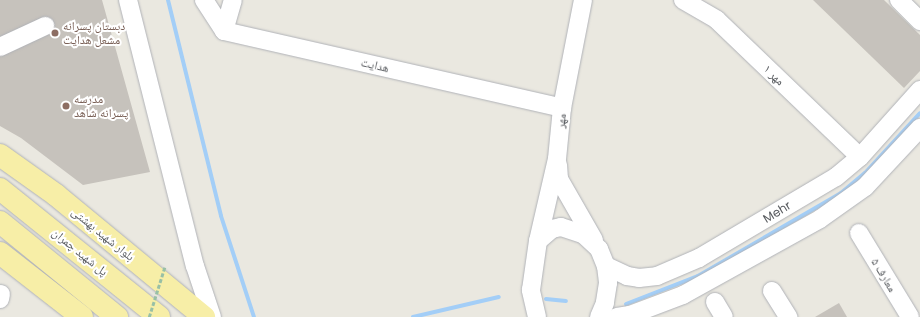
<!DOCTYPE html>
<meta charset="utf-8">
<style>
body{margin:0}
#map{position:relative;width:920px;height:317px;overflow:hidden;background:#eae8e0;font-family:Poppins,"Noto Naskh Arabic",sans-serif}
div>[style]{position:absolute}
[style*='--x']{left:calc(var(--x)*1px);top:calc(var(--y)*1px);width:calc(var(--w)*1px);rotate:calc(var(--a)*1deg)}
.stream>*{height:4px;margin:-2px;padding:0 2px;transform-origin:2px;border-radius:2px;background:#a3cef7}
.building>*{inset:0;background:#c6c2bc}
.roads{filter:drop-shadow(0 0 1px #b0b2b7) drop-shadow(0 0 1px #b0b2b7)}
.minor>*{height:18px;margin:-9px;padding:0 9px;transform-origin:9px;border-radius:9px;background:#fff}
.major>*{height:22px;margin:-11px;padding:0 11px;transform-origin:11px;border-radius:11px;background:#f7eea7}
.path-bridge>*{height:2.5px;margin-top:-1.25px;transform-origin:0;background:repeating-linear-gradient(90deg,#98c0a5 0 4px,transparent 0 6px)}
.dots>*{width:11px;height:11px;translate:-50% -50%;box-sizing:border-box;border:2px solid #fff;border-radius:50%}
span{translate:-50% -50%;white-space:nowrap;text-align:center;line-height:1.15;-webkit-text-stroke:4px #fff;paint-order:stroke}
.education-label{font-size:12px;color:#785e54}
.left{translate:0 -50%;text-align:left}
.street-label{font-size:12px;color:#585b5f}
</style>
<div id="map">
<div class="stream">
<div style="--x:168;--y:0;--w:222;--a:76.2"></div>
<div style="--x:221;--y:216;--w:106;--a:71.9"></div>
<div style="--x:546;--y:299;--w:20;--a:6"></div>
<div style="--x:626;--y:304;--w:77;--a:-21.3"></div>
<div style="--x:698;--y:276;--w:165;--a:-30.1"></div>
<div style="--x:841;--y:193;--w:31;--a:-40"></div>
<div style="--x:865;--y:173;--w:81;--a:-47.5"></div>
<div style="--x:413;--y:317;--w:88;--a:-13.1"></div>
</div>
<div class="building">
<div style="clip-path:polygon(0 0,102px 0,150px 172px,83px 185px,21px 138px,0 126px)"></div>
<div style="clip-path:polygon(813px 0,884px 0,920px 35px,920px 71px,904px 88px)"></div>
<div style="clip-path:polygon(839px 303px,847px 317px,815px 317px)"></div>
</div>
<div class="roads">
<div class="minor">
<div style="--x:128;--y:0;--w:274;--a:75.9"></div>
<div style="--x:195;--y:266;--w:54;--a:71.6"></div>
<div style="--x:204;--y:0;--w:37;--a:57"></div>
<div style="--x:224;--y:31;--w:347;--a:12.8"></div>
<div style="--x:683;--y:0;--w:39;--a:30"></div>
<div style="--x:717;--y:20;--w:198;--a:43.8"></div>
<div style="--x:899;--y:0;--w:30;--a:45"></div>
<div style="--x:224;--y:31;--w:32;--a:-74"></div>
<div style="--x:0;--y:47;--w:50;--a:-25"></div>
<div style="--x:558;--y:165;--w:14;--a:86"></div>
<div style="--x:559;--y:179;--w:70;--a:60.2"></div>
<div style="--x:859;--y:233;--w:98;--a:58.7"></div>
<div style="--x:538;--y:241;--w:84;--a:-77"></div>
<div style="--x:557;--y:159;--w:51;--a:-84.4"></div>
<div style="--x:562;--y:108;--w:110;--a:-79"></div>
<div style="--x:606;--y:266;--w:23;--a:25"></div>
<div style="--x:627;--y:276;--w:12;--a:9"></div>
<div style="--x:639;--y:278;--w:18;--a:-6"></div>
<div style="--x:657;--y:276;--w:46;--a:-23.2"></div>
<div style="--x:699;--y:258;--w:159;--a:-30.6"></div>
<div style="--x:836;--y:177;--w:31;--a:-40"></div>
<div style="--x:860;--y:157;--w:90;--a:-48.2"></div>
<div style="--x:772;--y:291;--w:31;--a:58"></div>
<div style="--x:0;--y:299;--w:5;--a:-79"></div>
<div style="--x:715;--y:302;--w:17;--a:59"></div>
<div style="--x:537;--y:317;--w:28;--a:-103"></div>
<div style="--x:531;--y:290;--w:49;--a:-81.9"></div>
<div style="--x:538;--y:241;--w:18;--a:-41"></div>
<div style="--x:552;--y:229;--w:9;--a:-13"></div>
<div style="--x:561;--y:227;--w:23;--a:18"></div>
<div style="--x:583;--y:234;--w:22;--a:43"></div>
<div style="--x:599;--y:249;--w:18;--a:68"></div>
<div style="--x:606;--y:266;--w:17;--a:83"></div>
<div style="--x:608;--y:283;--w:20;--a:99"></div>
<div style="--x:605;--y:303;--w:15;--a:113"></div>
<div style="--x:617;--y:317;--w:13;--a:-9"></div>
<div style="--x:630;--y:315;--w:57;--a:-20.7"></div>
<div style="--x:683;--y:295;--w:157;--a:-29"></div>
<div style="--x:820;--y:219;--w:55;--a:-35.4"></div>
<div style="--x:865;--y:187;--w:81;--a:-47"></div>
</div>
<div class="major">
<div style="--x:0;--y:155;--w:69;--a:35.5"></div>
<div style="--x:56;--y:195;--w:192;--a:39.5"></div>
<div style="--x:0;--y:189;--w:204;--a:38.8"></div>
<div style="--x:0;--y:222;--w:151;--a:39.1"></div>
<div style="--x:0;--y:253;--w:104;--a:38"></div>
</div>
</div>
<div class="path-bridge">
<div style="--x:149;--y:317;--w:53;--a:-72.6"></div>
</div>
<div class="dots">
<div style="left:55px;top:33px;background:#8d6e63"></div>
<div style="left:66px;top:106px;background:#8d6e63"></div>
</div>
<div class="education-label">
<span class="left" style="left:63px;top:33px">دبستان پسرانه<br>مشعل هدایت</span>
<span class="left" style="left:74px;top:106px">مدرسه<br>پسرانه شاهد</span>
</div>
<div class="street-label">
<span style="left:375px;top:65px;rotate:13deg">هدایت</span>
<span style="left:774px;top:75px;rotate:44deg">مهر ۱</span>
<span style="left:561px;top:121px;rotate:-84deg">مهر</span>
<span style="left:777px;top:212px;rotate:-31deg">Mehr</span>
<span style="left:103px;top:234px;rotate:39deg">بلوار شهید بهشتی</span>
<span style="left:80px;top:252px;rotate:39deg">پل شهید چمران</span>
<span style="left:884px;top:275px;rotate:59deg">معارف ۵</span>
</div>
</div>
